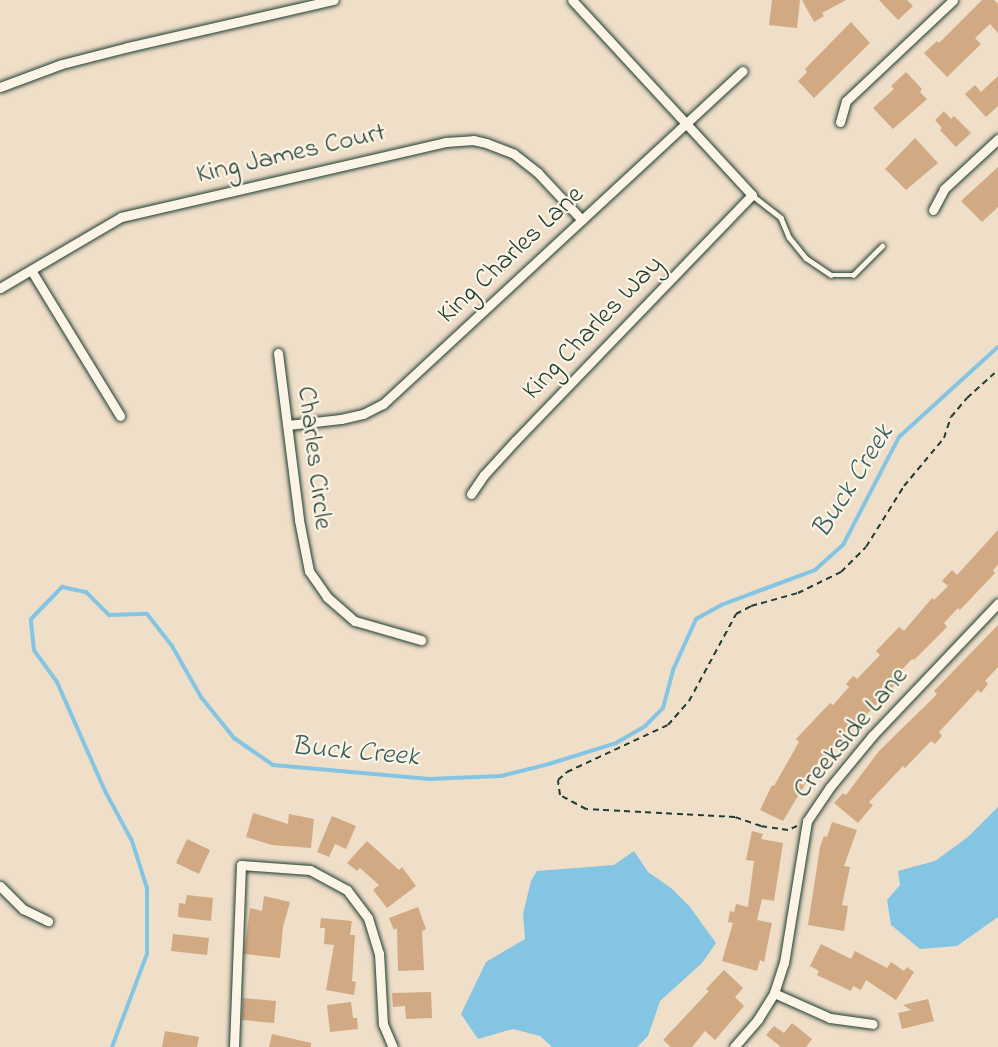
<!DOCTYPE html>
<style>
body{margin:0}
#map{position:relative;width:998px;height:1047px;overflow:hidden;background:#efdec8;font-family:"Indie Flower",sans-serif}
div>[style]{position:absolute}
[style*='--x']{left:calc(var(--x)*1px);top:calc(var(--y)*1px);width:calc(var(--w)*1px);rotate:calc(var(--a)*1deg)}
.water>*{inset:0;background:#84c5e4}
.stream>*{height:4px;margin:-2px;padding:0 2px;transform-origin:2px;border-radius:2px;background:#84c5e4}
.building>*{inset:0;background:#d1a983}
.path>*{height:2px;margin-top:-1px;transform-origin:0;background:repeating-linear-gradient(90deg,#1f3d34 0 6px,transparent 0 10.5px)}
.roads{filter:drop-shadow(0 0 2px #1f3d34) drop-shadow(0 0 2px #1f3d34)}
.lane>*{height:4.5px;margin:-2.25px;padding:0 2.25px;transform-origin:2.25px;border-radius:2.25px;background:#fcf5e5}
.street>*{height:9px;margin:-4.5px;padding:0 4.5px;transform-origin:4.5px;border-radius:4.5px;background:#fcf5e5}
span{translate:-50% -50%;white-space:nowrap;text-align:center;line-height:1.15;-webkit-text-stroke:4.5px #fcf5e5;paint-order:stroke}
.street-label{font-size:27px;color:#1f3d34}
.water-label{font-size:28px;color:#385f60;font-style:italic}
</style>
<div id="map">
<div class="water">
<div style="clip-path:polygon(998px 807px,998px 917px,957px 946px,920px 949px,891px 925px,887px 900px,900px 885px,898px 871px,935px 861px,968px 837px)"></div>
<div style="clip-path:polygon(634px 851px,648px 872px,671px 888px,690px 907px,716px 943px,702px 963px,660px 1001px,648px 1036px,637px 1047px,552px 1047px,540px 1036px,513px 1029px,478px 1039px,461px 1014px,486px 962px,525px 939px,523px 914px,531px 881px,537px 871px,614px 865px)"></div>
</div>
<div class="stream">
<div style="--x:112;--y:1047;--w:99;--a:-69.4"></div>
<div style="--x:147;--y:954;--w:66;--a:-90"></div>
<div style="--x:147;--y:888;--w:49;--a:-107.7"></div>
<div style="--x:132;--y:841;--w:57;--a:-118.4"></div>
<div style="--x:105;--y:791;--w:119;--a:-113.8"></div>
<div style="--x:57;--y:682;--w:39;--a:-126"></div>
<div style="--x:34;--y:650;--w:31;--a:-96"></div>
<div style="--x:31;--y:619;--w:45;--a:-45.9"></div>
<div style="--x:62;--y:587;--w:25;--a:12"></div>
<div style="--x:86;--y:592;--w:33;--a:45"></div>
<div style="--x:109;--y:615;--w:38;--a:-2"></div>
<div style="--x:147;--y:614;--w:41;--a:52"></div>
<div style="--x:172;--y:646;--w:59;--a:60.4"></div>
<div style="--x:201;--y:697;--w:53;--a:51.2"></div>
<div style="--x:234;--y:738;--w:47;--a:34.7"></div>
<div style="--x:273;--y:765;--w:157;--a:5.1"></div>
<div style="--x:429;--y:779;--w:72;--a:-2.4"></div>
<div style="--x:501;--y:776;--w:49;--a:-14"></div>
<div style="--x:549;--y:764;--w:70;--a:-17.4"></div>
<div style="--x:616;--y:743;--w:34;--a:-30"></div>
<div style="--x:645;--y:726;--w:25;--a:-45"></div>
<div style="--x:663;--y:708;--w:39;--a:-75"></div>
<div style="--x:673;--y:670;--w:56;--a:-65.7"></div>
<div style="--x:696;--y:619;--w:29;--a:-29"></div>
<div style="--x:721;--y:605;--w:100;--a:-20.4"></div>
<div style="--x:815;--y:570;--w:38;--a:-42"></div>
<div style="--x:843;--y:545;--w:122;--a:-62.6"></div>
<div style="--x:899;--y:437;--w:134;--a:-42.3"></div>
</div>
<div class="building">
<div style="clip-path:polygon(772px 0,800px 0,797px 28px,769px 25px)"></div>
<div style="clip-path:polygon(802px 0,846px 0,822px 13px,824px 16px,814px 22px)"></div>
<div style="clip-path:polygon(879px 0,907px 0,913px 6px,898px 20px)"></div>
<div style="clip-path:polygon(982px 0,994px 0,998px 4px,998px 33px,990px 24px,975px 38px,981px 44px,947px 77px,924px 53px,937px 41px,939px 43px)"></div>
<div style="clip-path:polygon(851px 22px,870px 43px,814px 98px,798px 81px,807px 72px,805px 69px)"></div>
<div style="clip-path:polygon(906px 72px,922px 89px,920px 92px,927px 99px,893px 129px,873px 108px,894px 89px,891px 86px)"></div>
<div style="clip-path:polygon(998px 76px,998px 106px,986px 117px,965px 94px,975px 85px,981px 92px)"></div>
<div style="clip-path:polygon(944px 111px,951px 119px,954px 116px,971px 133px,956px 147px,940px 130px,942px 128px,935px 120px)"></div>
<div style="clip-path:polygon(915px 138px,938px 163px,906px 190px,885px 169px)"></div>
<div style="clip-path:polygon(998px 167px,998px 207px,982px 222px,961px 201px)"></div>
<div style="clip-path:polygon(998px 530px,998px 565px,993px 570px,995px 573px,960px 610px,958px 608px,944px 623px,947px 627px,914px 660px,912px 659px,896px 676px,900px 679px,821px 763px,819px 761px,783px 821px,760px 810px,772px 785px,774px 786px,799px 742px,796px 739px,830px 703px,833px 705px,849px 687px,846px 684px,853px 676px,857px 679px,880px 655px,876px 651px,899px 627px,904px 631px,932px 598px,934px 600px,948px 586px,942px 581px,952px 570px,957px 575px)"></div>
<div style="clip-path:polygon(998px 625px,998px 667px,985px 681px,988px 684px,981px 693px,978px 690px,939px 732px,942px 736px,935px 744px,931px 741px,905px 768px,903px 766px,869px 802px,873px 805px,858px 823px,834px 803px,843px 793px,846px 795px,879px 751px,923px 708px,937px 694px,934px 691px)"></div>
<div style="clip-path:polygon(253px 813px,288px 824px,289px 814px,314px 819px,311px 848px,272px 845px,246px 837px)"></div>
<div style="clip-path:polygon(332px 816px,356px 826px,346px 849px,335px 844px,329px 857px,317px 852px)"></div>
<div style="clip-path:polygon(832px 822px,857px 830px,844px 866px,850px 867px,842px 905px,848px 906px,844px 931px,808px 925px,820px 847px,824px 836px,827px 837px)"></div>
<div style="clip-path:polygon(752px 831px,763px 834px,761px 839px,783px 843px,774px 901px,762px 899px,757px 920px,772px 923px,764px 962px,760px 960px,757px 971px,722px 961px,733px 923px,728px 922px,730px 911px,734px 912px,736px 904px,748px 907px,754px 861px,746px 860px)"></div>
<div style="clip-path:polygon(187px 839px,210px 850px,199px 874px,176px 863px)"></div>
<div style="clip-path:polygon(367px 841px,399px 870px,402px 867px,416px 886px,387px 908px,373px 890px,379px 885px,360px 868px,357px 871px,347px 863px)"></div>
<div style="clip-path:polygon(187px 895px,213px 898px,211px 921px,178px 917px,179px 903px,185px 904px)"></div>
<div style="clip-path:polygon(264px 896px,290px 902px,283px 927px,280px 958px,244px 954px,250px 908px,262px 911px)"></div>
<div style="clip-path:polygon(418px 907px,426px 929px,422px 931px,424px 970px,398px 971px,397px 928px,394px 930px,389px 918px)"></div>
<div style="clip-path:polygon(321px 918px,352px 921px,350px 935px,355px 935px,352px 981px,356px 982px,354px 995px,326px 990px,334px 945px,324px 944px,325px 928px,320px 928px)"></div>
<div style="clip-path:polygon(173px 934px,209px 938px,207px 955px,171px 951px)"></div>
<div style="clip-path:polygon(821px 944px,851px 959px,855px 951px,887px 968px,891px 962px,904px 971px,907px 967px,914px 972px,896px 1000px,866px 980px,861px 990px,853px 986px,851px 991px,817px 975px,819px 971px,810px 966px)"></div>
<div style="clip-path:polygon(724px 970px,743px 988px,735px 997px,744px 1006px,715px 1040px,705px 1031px,692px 1047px,671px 1047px,663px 1040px,709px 991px,706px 989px)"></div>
<div style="clip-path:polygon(431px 992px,432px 1018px,406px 1019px,405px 1006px,393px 1007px,392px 993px)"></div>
<div style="clip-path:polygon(243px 998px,276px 1001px,274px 1023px,242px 1020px)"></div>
<div style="clip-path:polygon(928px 999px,934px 1021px,902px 1029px,898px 1013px,911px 1010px,903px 1005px)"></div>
<div style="clip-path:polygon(351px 1002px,353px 1018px,357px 1018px,358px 1029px,330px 1032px,327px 1005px)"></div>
<div style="clip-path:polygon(792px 1023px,812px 1039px,806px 1047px,781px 1047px,766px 1035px,774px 1026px,784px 1033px)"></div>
<div style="clip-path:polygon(165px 1031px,199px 1037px,197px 1047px,162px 1047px)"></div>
<div style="clip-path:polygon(272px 1034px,311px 1043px,311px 1047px,269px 1047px)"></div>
</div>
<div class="path">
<div style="--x:797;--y:826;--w:10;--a:156"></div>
<div style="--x:788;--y:830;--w:27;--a:-172"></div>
<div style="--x:761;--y:826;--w:28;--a:-161"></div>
<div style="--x:735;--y:817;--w:149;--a:-176.9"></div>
<div style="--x:586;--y:809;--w:30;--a:-152"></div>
<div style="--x:560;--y:795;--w:15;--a:-98"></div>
<div style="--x:558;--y:780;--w:12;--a:-42"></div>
<div style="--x:567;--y:772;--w:111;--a:-25"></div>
<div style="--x:668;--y:725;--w:32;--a:-49"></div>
<div style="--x:689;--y:701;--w:99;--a:-61.6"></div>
<div style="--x:736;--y:614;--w:17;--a:-28"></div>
<div style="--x:751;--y:606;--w:49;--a:-15.5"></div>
<div style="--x:798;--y:593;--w:48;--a:-26"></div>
<div style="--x:841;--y:572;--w:35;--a:-45"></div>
<div style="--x:866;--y:547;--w:72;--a:-58.1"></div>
<div style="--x:904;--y:486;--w:62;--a:-50.2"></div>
<div style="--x:944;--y:438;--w:22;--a:-72"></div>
<div style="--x:951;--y:417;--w:25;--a:-50"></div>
<div style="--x:967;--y:398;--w:42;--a:-42.1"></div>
</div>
<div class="roads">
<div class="lane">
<div style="--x:752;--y:195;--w:37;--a:38"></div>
<div style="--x:781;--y:218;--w:21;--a:67"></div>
<div style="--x:789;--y:237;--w:27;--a:51"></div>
<div style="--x:806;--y:258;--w:30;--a:34"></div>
<div style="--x:831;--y:275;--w:22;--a:0"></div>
<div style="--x:853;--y:275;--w:41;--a:-45"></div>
</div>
<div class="street">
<div style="--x:0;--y:87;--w:66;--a:-20.4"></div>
<div style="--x:62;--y:64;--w:68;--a:-14.4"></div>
<div style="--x:128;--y:47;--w:211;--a:-12.9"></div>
<div style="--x:840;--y:122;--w:22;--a:-74"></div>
<div style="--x:846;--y:101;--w:147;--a:-43.3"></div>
<div style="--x:933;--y:210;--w:24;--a:-62"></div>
<div style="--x:944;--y:189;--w:74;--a:-42.8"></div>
<div style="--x:31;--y:270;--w:171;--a:58.6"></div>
<div style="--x:0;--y:288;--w:140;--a:-30.4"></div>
<div style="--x:121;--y:217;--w:334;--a:-13"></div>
<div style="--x:446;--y:142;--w:27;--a:-4"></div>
<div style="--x:473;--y:140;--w:13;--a:13"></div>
<div style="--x:486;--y:143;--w:30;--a:21"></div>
<div style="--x:514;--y:154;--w:31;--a:38"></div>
<div style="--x:538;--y:173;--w:64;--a:46.9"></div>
<div style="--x:278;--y:353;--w:168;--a:82.8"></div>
<div style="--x:299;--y:520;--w:52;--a:78.9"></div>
<div style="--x:309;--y:571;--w:32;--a:55"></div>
<div style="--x:327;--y:597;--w:37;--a:41"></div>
<div style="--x:355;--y:621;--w:69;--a:16.1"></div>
<div style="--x:288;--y:425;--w:53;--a:-6.5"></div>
<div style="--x:341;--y:419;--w:23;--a:-13"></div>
<div style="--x:363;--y:414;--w:22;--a:-27"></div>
<div style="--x:383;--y:404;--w:490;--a:-42.8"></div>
<div style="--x:471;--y:494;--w:23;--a:-56"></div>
<div style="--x:484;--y:475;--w:47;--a:-47.6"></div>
<div style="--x:516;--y:440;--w:340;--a:-46.1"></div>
<div style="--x:752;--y:195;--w:265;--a:-132.7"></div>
<div style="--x:0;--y:886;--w:33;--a:45"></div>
<div style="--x:23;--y:909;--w:28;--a:26"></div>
<div style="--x:774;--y:993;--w:61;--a:24.1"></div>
<div style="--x:830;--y:1018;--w:43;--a:7.9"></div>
<div style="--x:234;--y:1047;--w:182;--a:-87.8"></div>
<div style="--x:241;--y:865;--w:69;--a:4.1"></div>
<div style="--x:310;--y:870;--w:42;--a:28.4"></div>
<div style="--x:347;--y:890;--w:35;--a:53"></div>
<div style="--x:368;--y:918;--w:37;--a:73"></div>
<div style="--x:379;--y:953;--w:71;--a:86.8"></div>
<div style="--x:383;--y:1024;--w:25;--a:67"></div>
<div style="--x:734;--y:1047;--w:37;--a:-49"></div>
<div style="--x:758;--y:1019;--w:31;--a:-58"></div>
<div style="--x:774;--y:993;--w:32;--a:-72"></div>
<div style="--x:784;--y:963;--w:144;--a:-80.8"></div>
<div style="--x:807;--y:821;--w:41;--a:-55.9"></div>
<div style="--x:830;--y:787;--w:66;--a:-50.5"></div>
<div style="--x:872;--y:736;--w:183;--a:-46.5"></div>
</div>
</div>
<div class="street-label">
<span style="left:291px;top:154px;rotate:-13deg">King James Court</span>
<span style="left:511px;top:255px;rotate:-43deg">King Charles Lane</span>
<span style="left:593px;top:328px;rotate:-46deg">King Charles Way</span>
<span style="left:314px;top:458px;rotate:83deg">Charles Circle</span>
<span style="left:851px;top:733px;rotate:-50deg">Creekside Lane</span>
</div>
<div class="water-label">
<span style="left:854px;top:482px;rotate:-58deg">Buck Creek</span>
<span style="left:355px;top:753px;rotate:5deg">Buck Creek</span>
</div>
</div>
